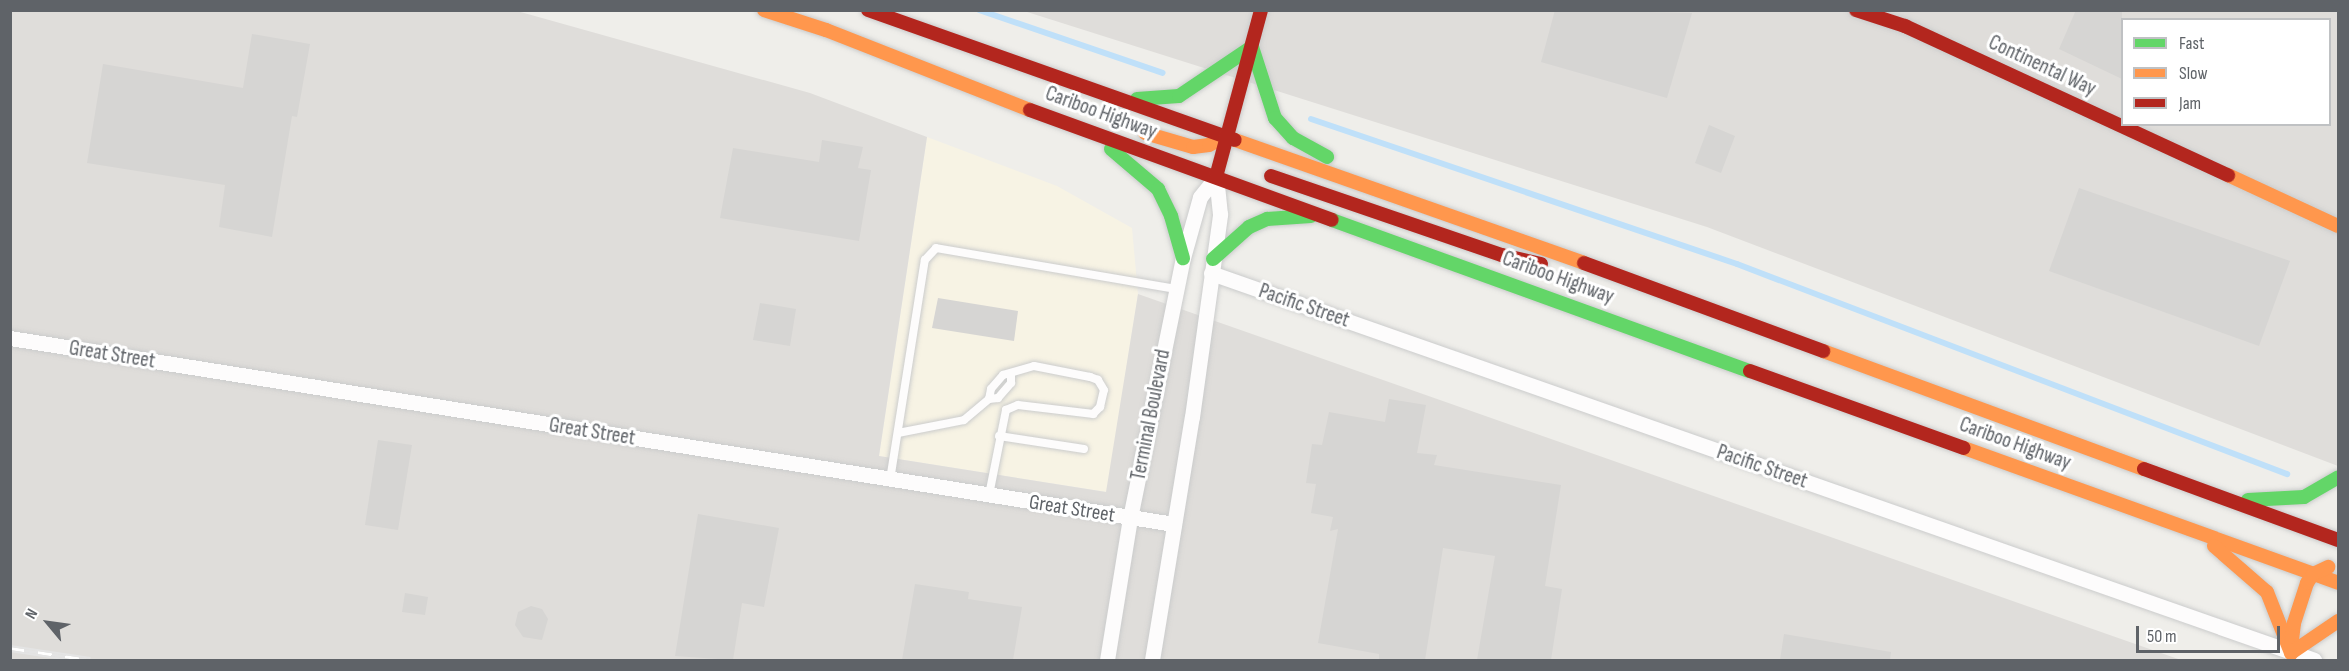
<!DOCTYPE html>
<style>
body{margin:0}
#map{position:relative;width:2349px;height:671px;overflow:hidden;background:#efeeea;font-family:"Sofia Sans Condensed",sans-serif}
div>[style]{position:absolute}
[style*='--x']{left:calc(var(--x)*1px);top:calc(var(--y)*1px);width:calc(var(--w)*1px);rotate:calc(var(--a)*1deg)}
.commercial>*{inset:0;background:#f7f3e4}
.industrial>*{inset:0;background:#dfddda}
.stream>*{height:6px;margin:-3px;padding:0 3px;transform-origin:3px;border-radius:3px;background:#bfe0f9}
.building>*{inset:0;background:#d6d5d3}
.roads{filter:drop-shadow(0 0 2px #cbcccc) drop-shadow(0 0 2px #cbcccc)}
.lane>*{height:8px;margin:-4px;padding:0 4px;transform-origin:4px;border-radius:4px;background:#fdfcfc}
.street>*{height:15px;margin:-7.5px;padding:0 7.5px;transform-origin:7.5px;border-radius:7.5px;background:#fdfcfc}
.fast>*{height:14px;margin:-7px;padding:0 7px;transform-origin:7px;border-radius:7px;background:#63d668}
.slow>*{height:14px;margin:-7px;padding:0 7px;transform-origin:7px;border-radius:7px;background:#ff974d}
.jam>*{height:14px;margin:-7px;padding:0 7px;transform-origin:7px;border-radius:7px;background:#b3261e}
.rail>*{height:7px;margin-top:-3.5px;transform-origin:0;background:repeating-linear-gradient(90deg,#fff 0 14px,#e4e4e4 0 28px);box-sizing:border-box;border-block:2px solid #e4e4e4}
span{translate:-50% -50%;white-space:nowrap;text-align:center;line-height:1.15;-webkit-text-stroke:6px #fff;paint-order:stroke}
.street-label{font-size:21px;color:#5f6368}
.frame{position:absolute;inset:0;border:12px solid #5f6368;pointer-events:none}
.legend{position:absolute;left:2121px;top:18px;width:210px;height:108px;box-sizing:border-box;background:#fff;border:2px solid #bfc1c3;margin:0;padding:8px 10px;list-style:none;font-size:18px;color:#5f6368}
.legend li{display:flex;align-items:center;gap:12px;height:30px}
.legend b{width:30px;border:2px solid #bfc1c3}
.north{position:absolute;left:18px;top:593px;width:60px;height:60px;-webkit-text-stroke:4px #fff;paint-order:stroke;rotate:299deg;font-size:16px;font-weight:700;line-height:24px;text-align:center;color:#5f6368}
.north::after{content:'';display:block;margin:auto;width:21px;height:27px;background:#5f6368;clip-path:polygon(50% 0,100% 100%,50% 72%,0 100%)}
.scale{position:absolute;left:2136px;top:626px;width:144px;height:27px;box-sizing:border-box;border:3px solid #5f6368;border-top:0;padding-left:8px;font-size:18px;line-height:21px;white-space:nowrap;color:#5f6368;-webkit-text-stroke:4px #fff;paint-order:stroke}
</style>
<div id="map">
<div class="commercial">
<div style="clip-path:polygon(927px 137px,1057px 186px,1132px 228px,1138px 294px,1107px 492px,879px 456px)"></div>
</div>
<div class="industrial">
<div style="clip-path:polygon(10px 11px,517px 11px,810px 93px,927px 137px,879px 456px,1106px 492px,1138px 294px,2181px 660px,11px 660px)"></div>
<div style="clip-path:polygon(evenodd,1024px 11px,2338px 11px,2338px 466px,1707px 227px,1024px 11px,2122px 20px,2330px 20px,2330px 124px,2122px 124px,2122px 20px)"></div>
</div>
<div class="stream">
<div style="--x:979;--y:10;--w:194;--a:18.9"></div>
<div style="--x:1311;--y:119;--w:450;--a:18.8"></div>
<div style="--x:1737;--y:264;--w:589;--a:20.9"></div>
</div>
<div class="building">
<div style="clip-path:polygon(1555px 10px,1692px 13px,1667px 98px,1541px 62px)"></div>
<div style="clip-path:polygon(2076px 10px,2122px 10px,2122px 79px,2059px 49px)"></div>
<div style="clip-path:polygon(252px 34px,310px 44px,297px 117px,292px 116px,272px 237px,219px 227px,225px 185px,87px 163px,103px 64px,243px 88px)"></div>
<div style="clip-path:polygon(1709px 125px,1735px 136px,1721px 173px,1695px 163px)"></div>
<div style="clip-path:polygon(822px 140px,863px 147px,858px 168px,871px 170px,859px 241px,720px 218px,733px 148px,819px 162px)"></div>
<div style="clip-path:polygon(2079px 188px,2290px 261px,2259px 346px,2049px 271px)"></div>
<div style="clip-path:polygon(938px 298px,1018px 311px,1014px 341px,932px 328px)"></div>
<div style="clip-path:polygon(760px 303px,796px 309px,790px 346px,753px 340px)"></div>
<div style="clip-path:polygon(1389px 399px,1426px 405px,1417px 453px,1437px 455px,1434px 465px,1561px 485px,1545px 586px,1562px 589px,1551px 660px,1477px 660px,1495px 556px,1443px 548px,1425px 660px,1379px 660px,1379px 654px,1318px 643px,1338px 529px,1330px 531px,1333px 517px,1311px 513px,1316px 484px,1306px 483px,1312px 444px,1322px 445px,1329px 412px,1385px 422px)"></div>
<div style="clip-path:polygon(378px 440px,412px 445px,398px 530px,365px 525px)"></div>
<div style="clip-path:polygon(698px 514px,779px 528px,764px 607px,742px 603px,733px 660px,675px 656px)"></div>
<div style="clip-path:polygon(915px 584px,969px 592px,968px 599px,1022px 607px,1013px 660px,902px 660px)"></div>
<div style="clip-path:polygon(405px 593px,428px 597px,425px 615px,402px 612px)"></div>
<div style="clip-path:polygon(531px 606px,542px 609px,548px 619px,542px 640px,523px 637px,515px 625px,518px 612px)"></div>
<div style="clip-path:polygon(1784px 634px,1891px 652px,1890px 660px,1780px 660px)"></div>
</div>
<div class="roads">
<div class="lane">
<div style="--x:898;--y:433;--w:67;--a:-11.1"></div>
<div style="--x:964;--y:420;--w:33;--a:-40"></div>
<div style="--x:989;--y:399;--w:9;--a:-6"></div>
<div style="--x:998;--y:398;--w:20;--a:-49"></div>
<div style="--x:1011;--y:383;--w:9;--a:-90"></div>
<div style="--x:999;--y:436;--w:86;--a:8.7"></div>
<div style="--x:890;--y:480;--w:223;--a:-81"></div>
<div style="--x:925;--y:260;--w:16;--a:-47"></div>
<div style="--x:936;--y:248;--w:244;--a:9.7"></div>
<div style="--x:989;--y:495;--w:87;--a:-78.7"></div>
<div style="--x:1006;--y:410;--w:13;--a:-23"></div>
<div style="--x:1018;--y:405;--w:76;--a:6.8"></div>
<div style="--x:1093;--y:414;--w:10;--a:-45"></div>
<div style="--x:1100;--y:407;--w:17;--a:-77"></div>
<div style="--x:1104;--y:390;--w:12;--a:-121"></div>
<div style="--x:1098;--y:380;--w:9;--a:-159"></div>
<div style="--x:1090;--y:377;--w:57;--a:-168.9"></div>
<div style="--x:1034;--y:366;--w:32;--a:164"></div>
<div style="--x:1003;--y:375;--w:18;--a:131"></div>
<div style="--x:991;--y:389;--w:10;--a:101"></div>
</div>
<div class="street">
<div style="--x:1211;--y:273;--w:1169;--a:19.33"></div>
<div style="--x:10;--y:338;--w:1179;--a:9.08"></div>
<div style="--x:1107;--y:660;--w:144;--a:-80.8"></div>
<div style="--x:1130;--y:518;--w:265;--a:-78.5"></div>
<div style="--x:1183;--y:258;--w:63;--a:-74.4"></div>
<div style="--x:1200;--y:197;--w:26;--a:-51"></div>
<div style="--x:1152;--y:660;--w:246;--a:-80.7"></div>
<div style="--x:1192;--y:417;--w:205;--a:-82.1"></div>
<div style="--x:1220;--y:214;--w:37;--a:-96"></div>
</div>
<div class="fast">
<div style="--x:1137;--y:99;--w:42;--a:-4.1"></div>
<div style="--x:1179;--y:96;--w:88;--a:-33.9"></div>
<div style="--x:1252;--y:47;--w:75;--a:72.1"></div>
<div style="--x:1275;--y:118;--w:27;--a:48"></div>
<div style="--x:1293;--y:138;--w:39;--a:29"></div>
<div style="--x:1111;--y:149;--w:62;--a:40.4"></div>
<div style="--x:1158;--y:189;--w:30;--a:64"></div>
<div style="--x:1171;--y:216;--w:44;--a:74.1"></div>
<div style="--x:1332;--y:220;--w:444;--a:19.9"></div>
<div style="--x:1213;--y:259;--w:48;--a:-41.6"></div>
<div style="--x:1249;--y:227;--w:20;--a:-24"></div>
<div style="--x:1267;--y:219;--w:44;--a:-3.9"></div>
<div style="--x:2248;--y:500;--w:56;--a:-3.1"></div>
<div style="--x:2304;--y:497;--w:39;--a:-30"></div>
</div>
<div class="slow">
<div style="--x:764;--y:10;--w:65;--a:17.9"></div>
<div style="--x:826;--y:30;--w:219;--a:21.4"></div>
<div style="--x:1145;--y:133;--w:50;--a:16.3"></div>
<div style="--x:1193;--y:147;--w:16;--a:-7"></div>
<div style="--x:1209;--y:145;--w:20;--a:-27"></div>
<div style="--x:1235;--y:140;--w:370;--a:19.4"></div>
<div style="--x:2228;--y:175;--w:121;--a:24.9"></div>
<div style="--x:1823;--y:351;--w:342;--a:20.2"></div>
<div style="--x:1964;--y:448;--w:398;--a:19.8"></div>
<div style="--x:2214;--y:546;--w:70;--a:41"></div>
<div style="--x:2267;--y:592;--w:66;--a:68.5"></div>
<div style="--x:2291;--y:648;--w:25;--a:-83"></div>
<div style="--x:2294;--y:623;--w:42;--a:-72"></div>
<div style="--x:2307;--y:583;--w:11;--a:-56"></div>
<div style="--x:2313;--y:574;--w:17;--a:-25"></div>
<div style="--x:2291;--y:653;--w:57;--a:-34.2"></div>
</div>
<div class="jam">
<div style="--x:868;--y:10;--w:389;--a:19.5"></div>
<div style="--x:1856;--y:10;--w:52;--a:18.1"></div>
<div style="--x:1905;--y:26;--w:356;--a:24.8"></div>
<div style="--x:1030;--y:110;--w:321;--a:20"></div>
<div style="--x:1271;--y:176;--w:244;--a:18.9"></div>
<div style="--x:1502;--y:255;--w:40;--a:13"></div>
<div style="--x:1216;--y:177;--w:173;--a:-74.9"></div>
<div style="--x:1584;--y:263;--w:255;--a:20.2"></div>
<div style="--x:1750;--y:371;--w:227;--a:19.8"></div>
<div style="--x:2144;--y:469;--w:207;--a:20.1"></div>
</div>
</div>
<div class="rail">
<div style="--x:10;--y:648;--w:81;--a:8.5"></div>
</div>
<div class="street-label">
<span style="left:2042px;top:66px;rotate:25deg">Continental Way</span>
<span style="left:1101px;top:113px;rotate:20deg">Cariboo Highway</span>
<span style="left:1558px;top:278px;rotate:20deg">Cariboo Highway</span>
<span style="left:1304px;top:306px;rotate:19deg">Pacific Street</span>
<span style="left:112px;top:355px;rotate:9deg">Great Street</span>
<span style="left:1151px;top:415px;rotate:-79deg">Terminal Boulevard</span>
<span style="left:592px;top:432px;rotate:9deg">Great Street</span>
<span style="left:2015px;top:444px;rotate:20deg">Cariboo Highway</span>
<span style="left:1762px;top:467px;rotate:19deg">Pacific Street</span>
<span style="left:1072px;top:509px;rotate:9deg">Great Street</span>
</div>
<div class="frame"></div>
<ul class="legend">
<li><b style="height:8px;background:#63d668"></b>Fast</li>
<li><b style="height:8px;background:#ff974d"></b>Slow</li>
<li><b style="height:8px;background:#b3261e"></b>Jam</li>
</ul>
<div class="north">N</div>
<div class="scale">50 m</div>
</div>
